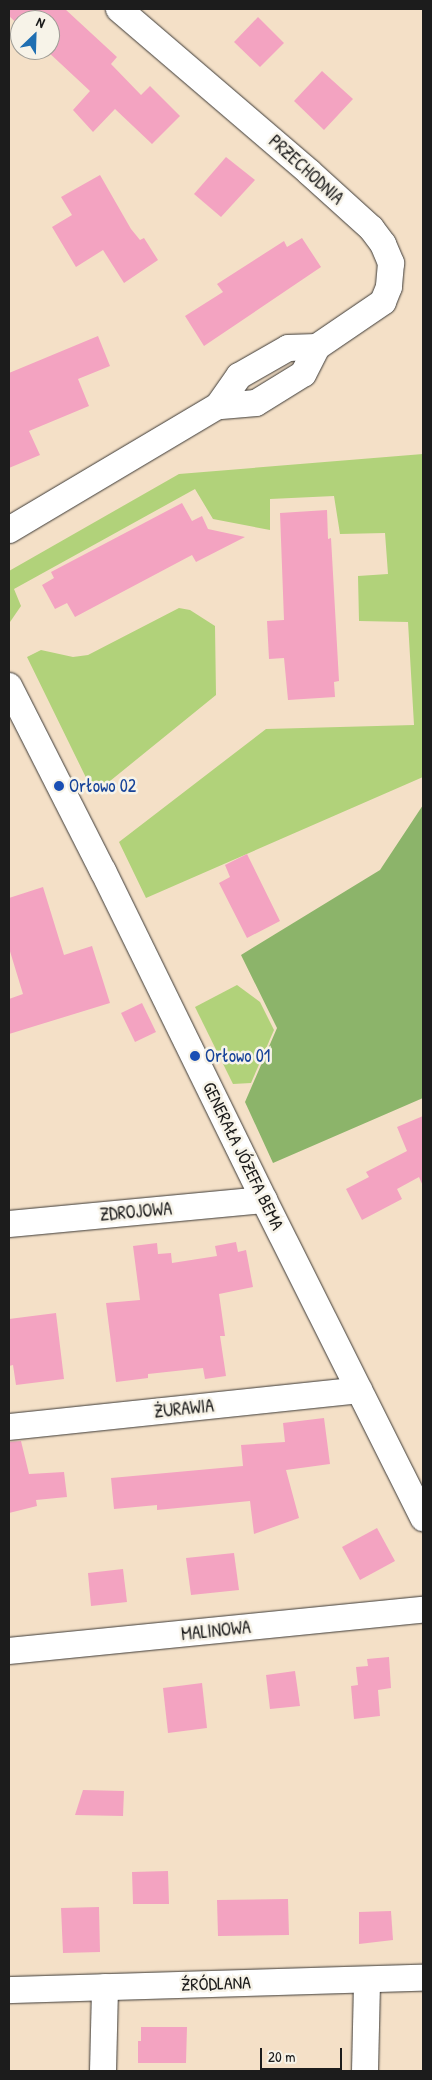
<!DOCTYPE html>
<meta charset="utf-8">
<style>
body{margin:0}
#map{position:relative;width:432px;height:2080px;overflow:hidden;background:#f4e0c7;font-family:"Patrick Hand",sans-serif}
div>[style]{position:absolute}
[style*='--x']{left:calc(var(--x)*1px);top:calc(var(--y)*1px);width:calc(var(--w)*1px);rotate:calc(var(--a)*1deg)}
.green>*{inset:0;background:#b1d27a}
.forest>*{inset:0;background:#8cb46a}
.building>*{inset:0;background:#f3a3c1}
.roads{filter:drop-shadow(0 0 1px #3c3936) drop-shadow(0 0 1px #3c3936)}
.street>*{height:26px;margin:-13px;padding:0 13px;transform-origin:13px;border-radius:13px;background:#fff}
.dots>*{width:14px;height:14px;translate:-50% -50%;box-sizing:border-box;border:2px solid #f7f3e8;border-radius:50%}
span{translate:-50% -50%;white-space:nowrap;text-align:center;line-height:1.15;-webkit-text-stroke:5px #f7f3e8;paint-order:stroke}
.street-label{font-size:18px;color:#1c1c1c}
.transit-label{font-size:18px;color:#164399}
.left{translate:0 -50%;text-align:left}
.frame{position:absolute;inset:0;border:10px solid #1c1c1c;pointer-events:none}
.north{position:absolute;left:10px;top:10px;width:50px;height:50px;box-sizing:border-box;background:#f7f3e8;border:1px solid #9f9d96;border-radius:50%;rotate:24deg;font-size:14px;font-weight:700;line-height:20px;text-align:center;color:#1c1c1c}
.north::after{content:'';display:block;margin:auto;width:18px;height:22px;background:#1f6fb2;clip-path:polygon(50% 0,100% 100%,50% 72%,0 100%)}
.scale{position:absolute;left:260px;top:2048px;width:82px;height:22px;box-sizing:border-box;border:2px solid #1c1c1c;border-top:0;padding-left:6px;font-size:15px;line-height:18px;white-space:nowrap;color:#1c1c1c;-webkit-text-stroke:4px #f7f3e8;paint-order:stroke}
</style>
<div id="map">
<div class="green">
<div style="clip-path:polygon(423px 454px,423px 777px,146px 898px,119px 842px,266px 729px,414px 725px,408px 622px,359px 621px,358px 576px,388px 574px,385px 533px,340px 534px,334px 496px,270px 499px,270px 530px,213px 519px,195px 489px,14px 589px,21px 606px,10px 622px,9px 571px,179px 474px)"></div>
<div style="clip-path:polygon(179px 608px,190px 610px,215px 626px,216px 695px,94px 794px,27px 657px,41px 650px,73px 657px,88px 655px)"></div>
<div style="clip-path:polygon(237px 985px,260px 1002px,274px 1030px,251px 1083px,233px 1084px,195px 1007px)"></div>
</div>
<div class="forest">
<div style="clip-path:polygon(423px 805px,423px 1098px,273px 1163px,245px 1102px,277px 1028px,241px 955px,380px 870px)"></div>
</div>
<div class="building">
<div style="clip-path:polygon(9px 9px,65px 9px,117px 57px,111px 64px,141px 95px,150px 86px,180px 116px,152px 144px,115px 109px,93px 132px,73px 110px,90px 91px,46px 50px,50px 50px,50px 20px,20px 20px,20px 26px,9px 16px)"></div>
<div style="clip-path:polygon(258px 17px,284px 43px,260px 67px,234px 42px)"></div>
<div style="clip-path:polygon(322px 71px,353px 99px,324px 130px,294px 101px)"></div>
<div style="clip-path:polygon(226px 157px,255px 180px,221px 217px,194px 194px)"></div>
<div style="clip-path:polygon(100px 175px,131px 229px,140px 240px,144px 238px,158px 260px,124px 283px,103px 250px,76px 267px,52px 227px,72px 215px,61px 197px)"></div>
<div style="clip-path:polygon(302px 238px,321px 267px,204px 346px,185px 316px,223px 292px,217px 284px,284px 241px,287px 247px)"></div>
<div style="clip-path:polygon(98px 336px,110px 366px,78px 379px,89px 406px,29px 431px,40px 455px,9px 468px,9px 373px)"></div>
<div style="clip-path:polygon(182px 503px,192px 521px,202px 516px,208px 529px,245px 537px,196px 562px,192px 555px,75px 617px,67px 603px,55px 609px,42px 585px,54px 578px,51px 572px)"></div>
<div style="clip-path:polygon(327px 510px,328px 539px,331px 538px,339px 681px,334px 682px,335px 697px,288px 700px,284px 658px,269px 659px,267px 621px,284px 620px,280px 513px)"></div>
<div style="clip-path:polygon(247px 854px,280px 921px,247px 938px,219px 883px,230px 877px,225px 865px)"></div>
<div style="clip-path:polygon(43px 887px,64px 955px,92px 946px,110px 1003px,9px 1034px,9px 999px,23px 994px,9px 948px,9px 898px)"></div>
<div style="clip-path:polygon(142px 1003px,156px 1032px,135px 1042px,121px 1013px)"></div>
<div style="clip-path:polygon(423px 1116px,423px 1186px,419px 1177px,397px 1189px,402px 1199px,362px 1220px,346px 1189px,369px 1177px,366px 1172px,407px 1151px,397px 1127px)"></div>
<div style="clip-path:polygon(236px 1242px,238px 1252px,246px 1250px,253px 1287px,219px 1294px,225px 1336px,220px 1336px,226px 1376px,205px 1379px,203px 1368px,148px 1374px,148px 1378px,116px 1382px,106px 1303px,140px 1300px,133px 1246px,157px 1243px,158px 1254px,171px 1253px,172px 1263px,217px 1256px,215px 1246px)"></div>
<div style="clip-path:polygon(56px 1313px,64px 1379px,16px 1385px,13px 1365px,9px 1366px,9px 1319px)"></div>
<div style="clip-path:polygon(324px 1418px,330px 1464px,286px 1470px,299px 1518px,254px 1534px,250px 1501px,157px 1510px,157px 1505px,114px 1509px,111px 1478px,243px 1466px,241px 1445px,285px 1442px,283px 1423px)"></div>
<div style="clip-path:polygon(21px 1441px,29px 1474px,64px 1472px,67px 1497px,36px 1500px,37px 1506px,9px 1513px,9px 1442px)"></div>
<div style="clip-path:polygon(377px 1528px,395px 1561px,360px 1580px,342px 1547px)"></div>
<div style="clip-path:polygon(234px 1553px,239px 1590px,191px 1595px,186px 1558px)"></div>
<div style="clip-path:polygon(123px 1569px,127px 1602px,91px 1606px,88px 1573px)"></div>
<div style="clip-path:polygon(389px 1657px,391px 1688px,378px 1690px,380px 1716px,354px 1719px,351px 1686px,358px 1685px,356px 1667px,368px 1666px,367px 1659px)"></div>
<div style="clip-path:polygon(295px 1671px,300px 1706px,270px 1709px,266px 1675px)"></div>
<div style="clip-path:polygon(202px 1683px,207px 1728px,168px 1733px,163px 1688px)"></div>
<div style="clip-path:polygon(83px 1790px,124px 1791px,123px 1816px,75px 1815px)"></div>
<div style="clip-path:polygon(168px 1871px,169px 1904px,133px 1904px,132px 1872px)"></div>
<div style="clip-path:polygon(288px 1899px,289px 1935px,218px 1936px,217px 1900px)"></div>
<div style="clip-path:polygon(99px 1907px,100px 1952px,63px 1953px,61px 1908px)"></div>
<div style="clip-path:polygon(391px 1911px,393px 1940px,359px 1944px,359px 1912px)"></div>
<div style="clip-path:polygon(141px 2027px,187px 2027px,186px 2063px,138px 2063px,138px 2041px,141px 2041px)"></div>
</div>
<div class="roads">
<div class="street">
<div style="--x:119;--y:9;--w:250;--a:40.6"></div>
<div style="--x:309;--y:172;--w:84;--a:42.1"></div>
<div style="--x:371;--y:228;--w:20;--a:53"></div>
<div style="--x:383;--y:244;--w:21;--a:67"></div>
<div style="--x:391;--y:263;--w:24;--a:95"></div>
<div style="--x:389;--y:287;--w:16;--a:112"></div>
<div style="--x:383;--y:302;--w:80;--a:145.7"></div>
<div style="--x:317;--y:347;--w:30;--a:117"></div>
<div style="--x:303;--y:374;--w:55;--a:148.3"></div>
<div style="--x:256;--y:403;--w:38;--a:175"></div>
<div style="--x:9;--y:530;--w:243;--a:-30.7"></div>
<div style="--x:218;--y:406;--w:37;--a:-55"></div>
<div style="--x:239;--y:376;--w:56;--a:-29.7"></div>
<div style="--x:288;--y:348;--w:29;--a:-2"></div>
<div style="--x:9;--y:686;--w:208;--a:63.1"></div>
<div style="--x:103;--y:871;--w:366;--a:63.9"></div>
<div style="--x:264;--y:1200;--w:356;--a:63.4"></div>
<div style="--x:9;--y:1224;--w:256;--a:-5.4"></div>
<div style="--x:9;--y:1427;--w:352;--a:-6"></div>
<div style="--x:9;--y:1651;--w:416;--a:-5.7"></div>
<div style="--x:9;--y:1990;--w:414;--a:-1.7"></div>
<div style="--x:103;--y:2071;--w:84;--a:-88.6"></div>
<div style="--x:365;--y:2071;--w:91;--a:-88.7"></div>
</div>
</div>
<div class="dots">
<div style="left:59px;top:786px;background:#1a4fb4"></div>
<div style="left:195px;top:1056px;background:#1a4fb4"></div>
</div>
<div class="street-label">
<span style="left:306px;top:170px;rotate:42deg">PRZECHODNIA</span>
<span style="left:243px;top:1156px;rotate:64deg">GENERAŁA JÓZEFA BEMA</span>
<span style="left:136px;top:1212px;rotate:-5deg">ZDROJOWA</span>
<span style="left:184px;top:1409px;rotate:-6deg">ŻURAWIA</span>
<span style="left:216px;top:1631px;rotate:-6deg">MALINOWA</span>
<span style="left:216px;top:1984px;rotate:-2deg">ŹRÓDLANA</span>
</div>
<div class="transit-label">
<span class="left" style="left:69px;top:786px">Orłowo 02</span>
<span class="left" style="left:205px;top:1056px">Orłowo 01</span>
</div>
<div class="frame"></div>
<div class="north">N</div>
<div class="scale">20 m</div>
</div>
